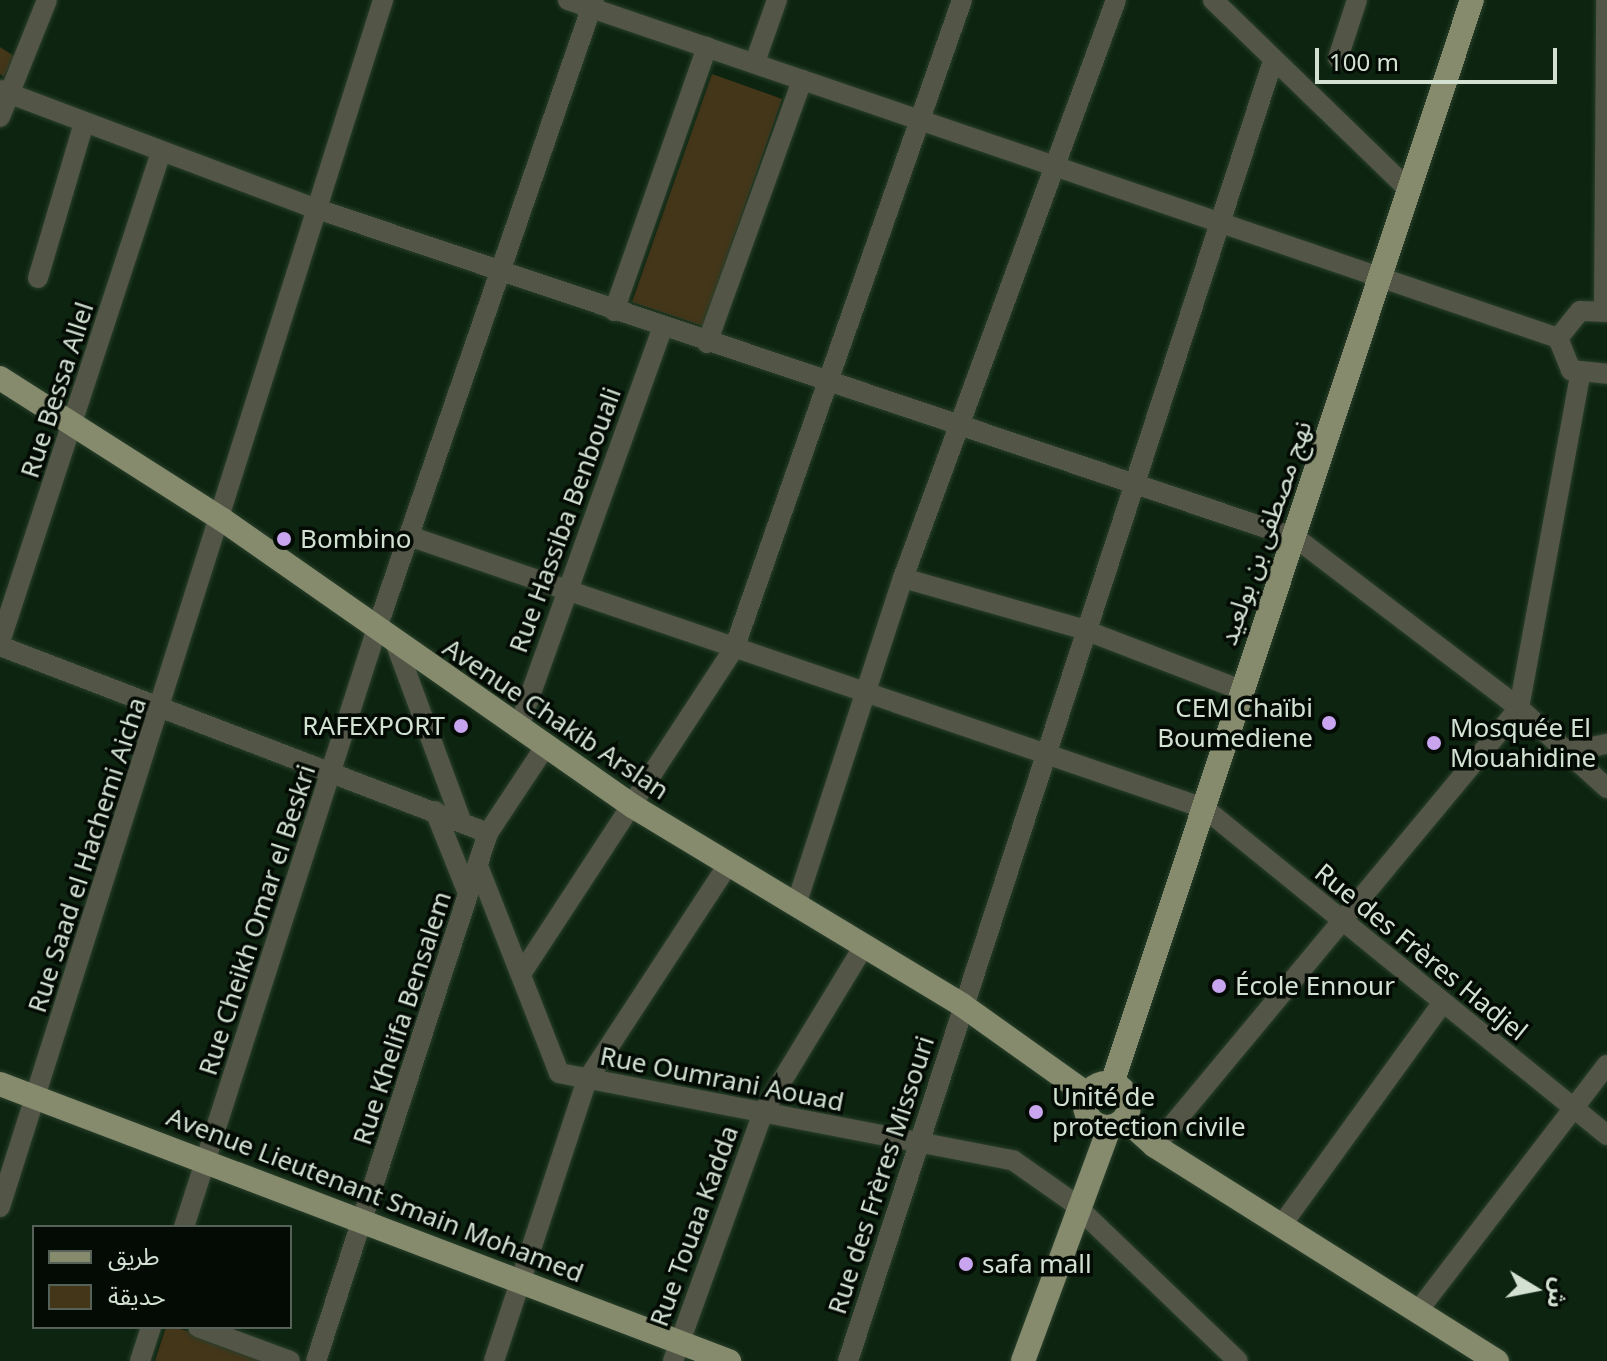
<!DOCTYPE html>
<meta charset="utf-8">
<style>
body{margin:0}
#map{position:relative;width:1607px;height:1361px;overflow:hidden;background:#0d2510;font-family:"Noto Sans","Noto Sans Arabic",sans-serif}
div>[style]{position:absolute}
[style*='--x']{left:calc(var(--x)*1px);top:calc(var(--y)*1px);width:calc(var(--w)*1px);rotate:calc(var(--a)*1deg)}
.green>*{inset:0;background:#443619}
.roads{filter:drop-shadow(0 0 2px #293f2b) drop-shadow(0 0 2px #293f2b)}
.minor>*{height:20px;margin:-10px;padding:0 10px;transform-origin:10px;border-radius:10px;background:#535547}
.major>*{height:24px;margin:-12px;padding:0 12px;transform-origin:12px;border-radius:12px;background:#868b6e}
.major>.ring{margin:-12px;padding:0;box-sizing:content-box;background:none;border:24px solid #868b6e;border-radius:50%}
.dots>*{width:22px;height:22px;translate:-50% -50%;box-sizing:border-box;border:4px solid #030b04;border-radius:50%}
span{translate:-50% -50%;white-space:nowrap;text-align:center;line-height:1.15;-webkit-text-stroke:7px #030b04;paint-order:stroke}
.street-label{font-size:26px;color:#d3e1d3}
.poi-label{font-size:26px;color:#d3e1d3}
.left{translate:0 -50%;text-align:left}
.right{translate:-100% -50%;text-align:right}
.legend{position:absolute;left:32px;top:1225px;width:260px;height:104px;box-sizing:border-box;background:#030b04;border:2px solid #566157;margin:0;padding:10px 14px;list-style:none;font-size:24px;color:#d3e1d3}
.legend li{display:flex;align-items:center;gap:16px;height:40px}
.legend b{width:40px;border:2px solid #566157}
.north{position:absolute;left:1495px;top:1249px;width:80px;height:80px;-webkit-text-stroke:6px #030b04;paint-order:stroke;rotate:100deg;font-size:22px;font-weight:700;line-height:32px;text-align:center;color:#d3e1d3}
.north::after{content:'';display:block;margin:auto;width:28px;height:36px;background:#d3e1d3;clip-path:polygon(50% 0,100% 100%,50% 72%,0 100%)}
.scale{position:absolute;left:1315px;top:48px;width:242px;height:36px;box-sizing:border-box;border:4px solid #d3e1d3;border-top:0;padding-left:10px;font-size:24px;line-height:28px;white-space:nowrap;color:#d3e1d3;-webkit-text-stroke:6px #030b04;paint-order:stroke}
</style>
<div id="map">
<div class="green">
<div style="clip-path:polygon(0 47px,14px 56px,4px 77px,0 74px)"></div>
<div style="clip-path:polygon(712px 74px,782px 99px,703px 326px,632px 302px)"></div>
<div style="clip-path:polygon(166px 1327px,175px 1327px,275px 1361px,155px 1361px)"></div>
</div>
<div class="roads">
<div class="minor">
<div style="--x:568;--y:0;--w:1046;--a:18.85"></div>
<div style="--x:1213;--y:0;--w:273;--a:44.1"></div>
<div style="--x:1338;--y:58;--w:61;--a:-71.9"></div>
<div style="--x:755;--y:62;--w:66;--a:-70.5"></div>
<div style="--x:0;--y:90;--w:339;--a:20.6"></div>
<div style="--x:317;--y:209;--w:1033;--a:18.58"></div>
<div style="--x:1296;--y:538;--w:280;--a:37.3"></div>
<div style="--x:1519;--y:708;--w:119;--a:42.3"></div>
<div style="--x:0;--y:117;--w:126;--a:-68.1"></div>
<div style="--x:38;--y:278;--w:159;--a:-73.5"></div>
<div style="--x:1604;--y:310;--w:310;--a:-89.6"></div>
<div style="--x:614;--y:311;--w:280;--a:-70.6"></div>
<div style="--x:1607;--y:312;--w:27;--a:-178"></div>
<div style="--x:1580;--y:311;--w:35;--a:129"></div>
<div style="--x:1558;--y:338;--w:35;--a:68"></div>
<div style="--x:1571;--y:370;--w:36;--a:6"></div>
<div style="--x:707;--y:343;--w:280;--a:-70.1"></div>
<div style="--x:409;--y:536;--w:840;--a:18.89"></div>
<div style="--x:1204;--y:808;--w:519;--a:39.06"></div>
<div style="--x:903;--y:578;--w:186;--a:15.9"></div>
<div style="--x:1082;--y:629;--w:170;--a:21"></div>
<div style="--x:0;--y:642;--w:516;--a:-71.81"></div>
<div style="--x:395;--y:642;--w:193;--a:69.7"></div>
<div style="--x:0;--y:646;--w:523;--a:20.97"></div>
<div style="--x:518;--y:729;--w:426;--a:-70.2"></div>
<div style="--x:1568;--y:752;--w:40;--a:-12"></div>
<div style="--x:435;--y:811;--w:88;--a:68.1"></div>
<div style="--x:478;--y:866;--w:222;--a:68.6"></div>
<div style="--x:559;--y:1073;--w:463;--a:10.9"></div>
<div style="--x:1014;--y:1161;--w:70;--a:35.1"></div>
<div style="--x:1071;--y:1201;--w:231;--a:43.8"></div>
<div style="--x:797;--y:902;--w:341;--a:-71.9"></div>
<div style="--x:903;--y:578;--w:616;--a:-69.77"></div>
<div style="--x:521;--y:974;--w:389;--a:-56.8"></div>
<div style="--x:734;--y:649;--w:688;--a:-70.64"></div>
<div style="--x:1155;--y:1146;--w:570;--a:-50.27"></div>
<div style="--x:1519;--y:708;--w:338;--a:-79.6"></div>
<div style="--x:0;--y:1207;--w:1266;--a:-72.39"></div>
<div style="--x:1281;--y:1226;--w:273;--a:-54.1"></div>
<div style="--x:184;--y:1227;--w:629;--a:-72.14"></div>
<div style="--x:377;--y:628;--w:664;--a:-70.94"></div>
<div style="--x:1421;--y:1307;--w:305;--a:-52.5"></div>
<div style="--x:198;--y:1327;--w:98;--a:20.3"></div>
<div style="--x:140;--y:1361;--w:36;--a:-72"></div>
<div style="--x:316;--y:1361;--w:555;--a:-71.96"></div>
<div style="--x:488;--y:833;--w:103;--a:-56.5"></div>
<div style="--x:494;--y:1361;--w:296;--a:-71.7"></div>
<div style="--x:587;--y:1080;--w:256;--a:-56.8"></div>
<div style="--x:673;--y:1361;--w:265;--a:-70.1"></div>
<div style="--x:763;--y:1112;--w:194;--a:-58.7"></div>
<div style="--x:848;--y:1361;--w:1368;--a:-71.9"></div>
</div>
<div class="major">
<div style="--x:0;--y:378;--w:264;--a:32.5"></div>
<div style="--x:223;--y:520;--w:501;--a:34.93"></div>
<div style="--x:634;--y:807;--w:383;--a:31.1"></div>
<div style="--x:962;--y:1005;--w:153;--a:35.5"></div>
<div class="ring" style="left:1085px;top:1083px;width:20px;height:20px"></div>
<div style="--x:0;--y:1084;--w:780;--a:20.81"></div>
<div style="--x:1112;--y:1084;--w:1142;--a:-71.63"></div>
<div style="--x:1125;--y:1119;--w:40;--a:42"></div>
<div style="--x:1155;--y:1146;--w:404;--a:32.2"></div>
<div style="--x:1023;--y:1361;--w:248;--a:-69.7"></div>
</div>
</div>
<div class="dots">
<div style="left:284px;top:539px;background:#c8a5ee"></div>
<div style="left:1329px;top:723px;background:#c8a5ee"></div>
<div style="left:461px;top:726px;background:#c8a5ee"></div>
<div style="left:1434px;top:743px;background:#c8a5ee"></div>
<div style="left:1219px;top:986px;background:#c8a5ee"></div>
<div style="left:1036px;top:1112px;background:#c8a5ee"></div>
<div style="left:966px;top:1264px;background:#c8a5ee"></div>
</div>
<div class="street-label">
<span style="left:57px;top:390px;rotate:-72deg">Rue Bessa Allel</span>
<span style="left:565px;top:520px;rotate:-70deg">Rue Hassiba Benbouali</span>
<span style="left:1265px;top:533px;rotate:-71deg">نهج مصطفى بن بولعيد</span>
<span style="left:556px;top:719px;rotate:34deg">Avenue Chakib Arslan</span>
<span style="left:87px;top:855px;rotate:-72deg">Rue Saad el Hachemi Aicha</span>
<span style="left:257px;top:920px;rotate:-72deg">Rue Cheikh Omar el Beskri</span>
<span style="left:1421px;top:952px;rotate:39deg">Rue des Frères Hadjel</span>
<span style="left:402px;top:1018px;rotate:-72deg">Rue Khelifa Bensalem</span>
<span style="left:722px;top:1079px;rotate:11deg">Rue Oumrani Aouad</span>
<span style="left:881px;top:1175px;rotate:-72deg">Rue des Frères Missouri</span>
<span style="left:375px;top:1195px;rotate:21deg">Avenue Lieutenant Smain Mohamed</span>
<span style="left:694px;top:1226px;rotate:-70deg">Rue Touaa Kadda</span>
</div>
<div class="poi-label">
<span class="left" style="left:300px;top:539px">Bombino</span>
<span class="right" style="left:1313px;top:723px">CEM Chaïbi<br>Boumediene</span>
<span class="right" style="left:445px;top:726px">RAFEXPORT</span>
<span class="left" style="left:1450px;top:743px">Mosquée El<br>Mouahidine</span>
<span class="left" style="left:1235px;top:986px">École Ennour</span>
<span class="left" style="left:1052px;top:1112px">Unité de<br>protection civile</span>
<span class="left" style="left:982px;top:1264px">safa mall</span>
</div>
<ul class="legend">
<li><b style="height:10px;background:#868b6e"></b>طريق</li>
<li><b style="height:22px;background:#443619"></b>حديقة</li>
</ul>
<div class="north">ش</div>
<div class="scale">100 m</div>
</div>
